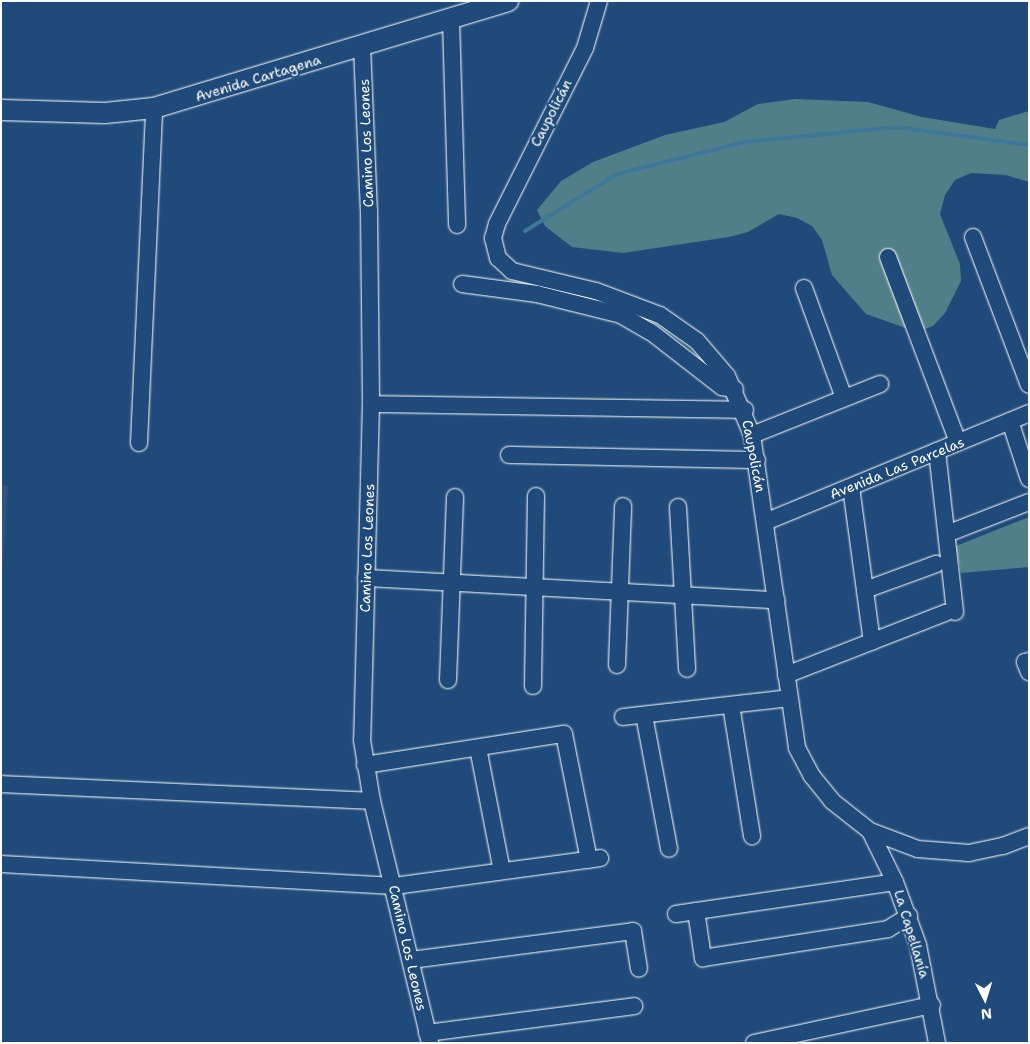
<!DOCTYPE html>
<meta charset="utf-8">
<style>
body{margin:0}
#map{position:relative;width:1030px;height:1044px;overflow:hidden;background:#1f4a7a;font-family:"Shantell Sans",sans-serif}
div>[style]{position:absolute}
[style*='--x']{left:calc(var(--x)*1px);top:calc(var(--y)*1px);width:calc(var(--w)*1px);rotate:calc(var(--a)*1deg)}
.built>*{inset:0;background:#32537c}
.green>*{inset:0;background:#507f89}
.stream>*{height:4px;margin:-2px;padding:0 2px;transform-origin:2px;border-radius:2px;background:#3e7798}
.roads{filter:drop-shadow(0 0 1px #fff) drop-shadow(0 0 1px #fff)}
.minor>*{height:16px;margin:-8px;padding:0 8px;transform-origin:8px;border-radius:8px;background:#1f4a7a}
.major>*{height:20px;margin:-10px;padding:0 10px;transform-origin:10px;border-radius:10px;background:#1f4a7a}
span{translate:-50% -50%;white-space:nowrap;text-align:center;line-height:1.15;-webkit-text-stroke:4.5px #1f4a7a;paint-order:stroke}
.street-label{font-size:14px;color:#fff}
.frame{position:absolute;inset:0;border:2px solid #fff;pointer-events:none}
.north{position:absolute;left:960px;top:974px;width:50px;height:50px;-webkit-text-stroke:4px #1f4a7a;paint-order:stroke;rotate:175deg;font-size:14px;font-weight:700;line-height:20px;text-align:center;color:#fff}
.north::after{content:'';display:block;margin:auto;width:18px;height:22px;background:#fff;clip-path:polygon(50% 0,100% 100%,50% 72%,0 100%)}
</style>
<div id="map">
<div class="built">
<div style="clip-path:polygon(1px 485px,8px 486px,3px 566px,1px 566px)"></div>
</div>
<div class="green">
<div style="clip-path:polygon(795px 99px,868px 102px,922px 117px,995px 129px,999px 120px,1029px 111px,1029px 182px,1006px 175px,971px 173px,955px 180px,945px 195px,940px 214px,960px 264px,961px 281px,945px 313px,933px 326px,917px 332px,866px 314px,832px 275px,822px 240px,812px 226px,797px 218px,779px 214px,748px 232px,729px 237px,623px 253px,572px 247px,545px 226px,537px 210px,561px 181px,593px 162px,665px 135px,724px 122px,758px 104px)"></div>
<div style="clip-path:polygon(1029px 517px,1029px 567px,961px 573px,956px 546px)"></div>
</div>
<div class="stream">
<div style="--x:525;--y:231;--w:108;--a:-31.8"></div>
<div style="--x:617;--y:174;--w:131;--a:-14.1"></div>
<div style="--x:744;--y:142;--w:154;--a:-5.6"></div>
<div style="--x:897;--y:127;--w:133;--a:7.8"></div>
</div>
<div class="roads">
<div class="minor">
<div style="--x:599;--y:1;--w:49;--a:106.6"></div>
<div style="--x:585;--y:48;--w:197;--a:116.6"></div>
<div style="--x:497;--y:224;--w:15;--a:106"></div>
<div style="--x:493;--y:238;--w:21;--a:76"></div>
<div style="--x:498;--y:258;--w:19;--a:43"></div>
<div style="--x:512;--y:271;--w:86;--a:13.4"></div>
<div style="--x:596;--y:291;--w:68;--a:20.6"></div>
<div style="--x:660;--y:315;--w:45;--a:35.1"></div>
<div style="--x:697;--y:341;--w:46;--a:49.4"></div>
<div style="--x:727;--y:376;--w:64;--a:67"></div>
<div style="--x:752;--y:435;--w:316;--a:81.8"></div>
<div style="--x:797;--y:748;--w:32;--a:62"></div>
<div style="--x:812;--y:776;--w:32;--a:51"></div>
<div style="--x:832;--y:801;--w:48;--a:38.3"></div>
<div style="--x:870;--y:831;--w:51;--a:20.6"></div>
<div style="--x:918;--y:849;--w:51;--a:4.5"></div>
<div style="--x:969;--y:853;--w:35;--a:-12"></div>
<div style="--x:1003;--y:846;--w:28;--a:-21"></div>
<div style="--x:451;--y:20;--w:205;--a:88.3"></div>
<div style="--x:362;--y:46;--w:164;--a:87.6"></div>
<div style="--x:369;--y:210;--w:194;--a:89.4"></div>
<div style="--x:371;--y:404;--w:336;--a:91.5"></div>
<div style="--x:362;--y:740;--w:62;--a:80.7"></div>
<div style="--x:372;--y:801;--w:249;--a:76.5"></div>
<div style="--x:973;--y:237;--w:158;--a:69.3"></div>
<div style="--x:888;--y:257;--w:198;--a:69.3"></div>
<div style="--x:462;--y:284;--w:76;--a:7.6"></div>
<div style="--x:537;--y:294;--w:87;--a:14"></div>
<div style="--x:621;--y:315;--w:34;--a:30"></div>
<div style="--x:651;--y:332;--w:90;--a:37.8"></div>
<div style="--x:722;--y:387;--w:13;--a:9"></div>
<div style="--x:804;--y:288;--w:117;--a:70"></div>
<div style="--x:371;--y:404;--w:374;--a:0.9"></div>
<div style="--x:1010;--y:421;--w:61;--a:71.9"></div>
<div style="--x:752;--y:435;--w:138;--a:-21.7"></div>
<div style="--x:139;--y:443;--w:335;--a:-87.4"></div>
<div style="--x:937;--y:451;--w:162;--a:83.6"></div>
<div style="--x:509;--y:455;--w:248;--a:1.2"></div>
<div style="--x:851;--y:487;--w:156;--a:82.3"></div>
<div style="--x:678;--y:507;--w:162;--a:86.8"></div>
<div style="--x:765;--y:522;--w:286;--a:-22.4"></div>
<div style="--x:949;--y:533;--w:86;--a:-21.2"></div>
<div style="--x:366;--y:578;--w:411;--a:3.1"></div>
<div style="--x:865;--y:590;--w:76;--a:-20.1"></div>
<div style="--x:1029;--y:661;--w:4;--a:166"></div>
<div style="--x:1025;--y:662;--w:11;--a:68"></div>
<div style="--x:617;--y:665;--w:159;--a:-87.8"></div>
<div style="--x:786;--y:675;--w:171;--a:-21.3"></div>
<div style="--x:448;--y:680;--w:183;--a:-87.8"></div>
<div style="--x:533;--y:686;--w:190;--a:-89.1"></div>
<div style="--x:731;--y:705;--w:133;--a:80.9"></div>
<div style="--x:644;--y:715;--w:136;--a:79.4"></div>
<div style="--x:623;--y:717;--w:167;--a:-6.5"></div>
<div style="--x:478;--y:748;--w:125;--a:79"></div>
<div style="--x:365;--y:765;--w:201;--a:-8.9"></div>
<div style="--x:564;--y:734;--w:128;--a:78.8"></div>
<div style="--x:1;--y:784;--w:371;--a:2.6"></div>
<div style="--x:870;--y:831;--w:57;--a:63.9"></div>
<div style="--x:895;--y:882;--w:67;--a:69.9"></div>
<div style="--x:918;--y:945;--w:100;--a:79"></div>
<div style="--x:1;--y:864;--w:394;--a:3.2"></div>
<div style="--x:394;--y:886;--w:208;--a:-7.7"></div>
<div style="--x:696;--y:911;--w:48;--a:81.5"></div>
<div style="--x:703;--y:958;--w:187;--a:-8.9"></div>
<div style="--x:888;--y:929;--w:25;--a:-32"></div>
<div style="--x:676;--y:914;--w:221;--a:-8.3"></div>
<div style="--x:411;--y:960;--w:224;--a:-7.4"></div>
<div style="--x:633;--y:931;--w:38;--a:81"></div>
<div style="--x:427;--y:1033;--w:209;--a:-7.4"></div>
<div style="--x:754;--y:1043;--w:182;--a:-12.1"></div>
</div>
<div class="major">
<div style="--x:1;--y:110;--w:104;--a:1.7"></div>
<div style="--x:105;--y:113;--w:49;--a:-5.8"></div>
<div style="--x:154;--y:108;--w:370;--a:-16.8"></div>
</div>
</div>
<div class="street-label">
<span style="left:258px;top:78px;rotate:-17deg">Avenida Cartagena</span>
<span style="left:551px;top:113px;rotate:-63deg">Caupolicán</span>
<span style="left:366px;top:143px;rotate:-92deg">Camino Los Leones</span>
<span style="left:754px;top:456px;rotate:79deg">Caupolicán</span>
<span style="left:897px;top:468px;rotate:-22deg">Avenida Las Parcelas</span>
<span style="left:367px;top:548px;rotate:-88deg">Camino Los Leones</span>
<span style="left:912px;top:934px;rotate:73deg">La Capellanía</span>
<span style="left:408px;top:948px;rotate:77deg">Camino Los Leones</span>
</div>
<div class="frame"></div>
<div class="north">N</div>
</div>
